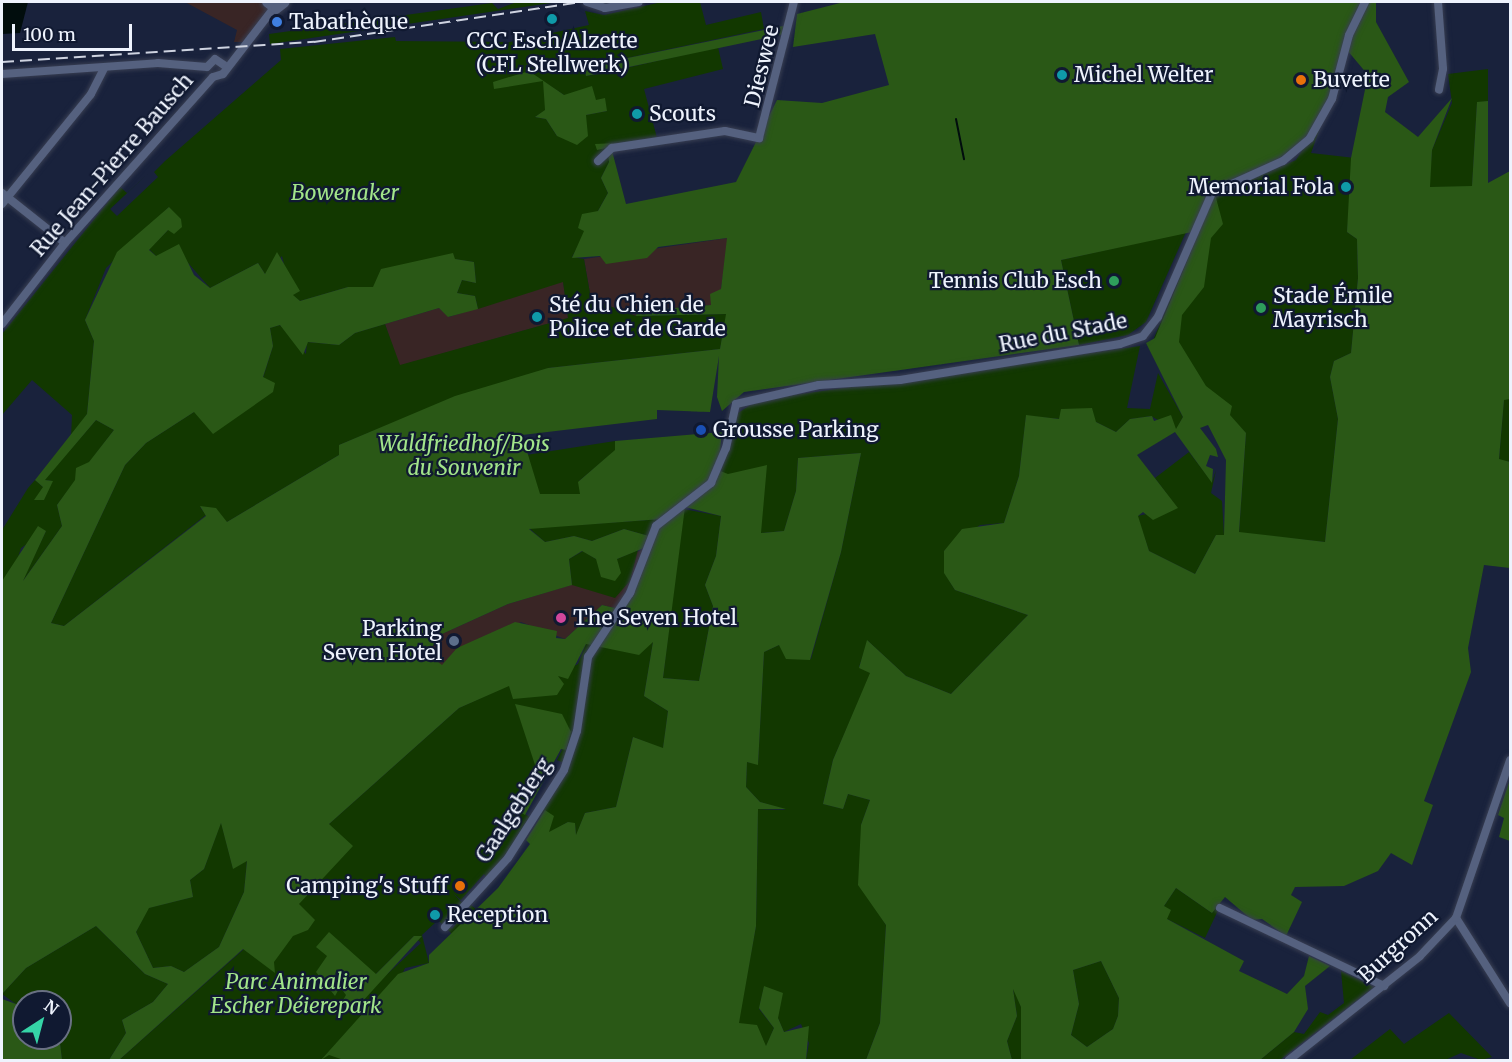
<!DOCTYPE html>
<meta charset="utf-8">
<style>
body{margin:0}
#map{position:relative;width:1512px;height:1062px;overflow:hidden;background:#19223c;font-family:Merriweather,serif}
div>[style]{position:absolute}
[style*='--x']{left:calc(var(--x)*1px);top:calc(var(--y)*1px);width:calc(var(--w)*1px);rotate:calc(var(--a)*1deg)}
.commercial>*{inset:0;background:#392525}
.green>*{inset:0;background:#123800}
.forest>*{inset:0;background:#2a5816}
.water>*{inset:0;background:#010d0d}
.stream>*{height:2px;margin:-1px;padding:0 1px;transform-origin:1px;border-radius:1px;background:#010d0d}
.roads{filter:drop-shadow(0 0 2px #383e52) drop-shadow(0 0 2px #383e52)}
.minor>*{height:8px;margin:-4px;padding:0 4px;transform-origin:4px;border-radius:4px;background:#55617f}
.tertiary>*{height:10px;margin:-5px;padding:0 5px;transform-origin:5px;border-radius:5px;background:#55617f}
.rail>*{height:2px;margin-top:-1px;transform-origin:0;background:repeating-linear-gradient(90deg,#ced3e0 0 12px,transparent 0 18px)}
.dots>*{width:16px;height:16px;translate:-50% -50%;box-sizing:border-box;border:3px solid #101931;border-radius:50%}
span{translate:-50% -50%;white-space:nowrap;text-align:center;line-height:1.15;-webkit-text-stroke:4.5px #101931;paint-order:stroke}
.poi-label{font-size:21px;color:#eef3fd}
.left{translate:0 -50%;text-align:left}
.right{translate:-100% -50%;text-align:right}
.street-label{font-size:21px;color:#eef3fd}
.park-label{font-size:21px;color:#a2e58a;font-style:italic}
.frame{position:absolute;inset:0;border:3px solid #eef3fd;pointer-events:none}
.north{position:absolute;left:12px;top:990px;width:60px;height:60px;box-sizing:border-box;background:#101931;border:2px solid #697083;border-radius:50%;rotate:36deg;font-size:16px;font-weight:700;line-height:24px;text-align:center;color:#eef3fd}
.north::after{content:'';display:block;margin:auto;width:21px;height:27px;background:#35d4a7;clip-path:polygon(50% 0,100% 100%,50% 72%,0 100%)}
.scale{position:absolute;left:12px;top:24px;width:120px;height:27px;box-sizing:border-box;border:3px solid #eef3fd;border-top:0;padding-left:8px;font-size:18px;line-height:21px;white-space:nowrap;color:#eef3fd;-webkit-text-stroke:4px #101931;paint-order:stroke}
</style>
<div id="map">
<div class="commercial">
<div style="clip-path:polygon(185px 2px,267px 2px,271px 7px,248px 42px,234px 42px,237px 30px)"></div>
<div style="clip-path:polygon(728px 238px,721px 289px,711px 305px,638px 311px,636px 316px,591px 299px,584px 259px)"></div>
<div style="clip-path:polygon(563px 281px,568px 318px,399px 366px,385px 324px,439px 308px,449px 317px)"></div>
<div style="clip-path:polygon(645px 548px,635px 583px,619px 609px,602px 605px,565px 639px,521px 622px,442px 666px,427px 653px,442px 634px,508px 604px,571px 585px)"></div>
</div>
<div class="green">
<div style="clip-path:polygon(517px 2px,558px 2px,270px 44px,269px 34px,492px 3px,498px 9px)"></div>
<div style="clip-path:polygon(evenodd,662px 2px,700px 2px,706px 25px,761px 12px,764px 29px,584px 67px,586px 76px,600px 74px,718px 47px,723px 69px,644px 89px,657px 138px,607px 148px,609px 162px,601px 178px,608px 193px,572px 257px,584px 259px,591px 299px,636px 316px,727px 314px,720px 349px,548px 368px,522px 435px,526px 455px,615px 441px,616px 450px,579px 481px,581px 494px,540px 494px,400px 420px,339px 445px,339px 455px,227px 522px,200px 507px,206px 515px,64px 626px,51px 623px,125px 465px,146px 443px,194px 412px,263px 378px,273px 346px,270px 328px,280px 325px,306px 354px,307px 342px,339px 345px,355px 333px,385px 324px,400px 365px,568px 318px,563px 282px,478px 309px,475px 296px,457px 293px,462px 280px,476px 283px,474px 262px,454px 259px,453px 254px,374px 287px,348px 287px,300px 301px,292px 295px,299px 291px,286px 272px,282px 256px,265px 274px,258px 263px,210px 288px,182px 256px,156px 256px,149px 249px,168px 230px,169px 207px,106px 268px,85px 320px,94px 341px,87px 414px,71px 438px,72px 415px,32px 380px,2px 415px,2px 334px,120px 187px,127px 193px,152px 170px,110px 209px,117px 216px,158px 177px,154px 172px,165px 161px,281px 60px,280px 49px,395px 37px,396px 41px,510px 42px,589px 25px,585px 11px,604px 15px,662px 2px,544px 82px,564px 95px,596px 100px,607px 111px,586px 115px,557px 136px,546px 119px,535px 117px,546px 110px,544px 82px)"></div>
<div style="clip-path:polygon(1488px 69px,1488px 101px,1477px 103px,1472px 187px,1429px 187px,1432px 150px,1452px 103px,1448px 74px)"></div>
<div style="clip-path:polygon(1326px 111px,1311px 153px,1355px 158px,1347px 232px,1357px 239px,1358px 278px,1351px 353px,1334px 361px,1330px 377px,1338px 419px,1325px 542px,1239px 533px,1246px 433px,1214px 417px,1154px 338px,1215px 194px,1296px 160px)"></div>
<div style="clip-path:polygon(1186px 232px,1146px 322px,1128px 335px,1079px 345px,1061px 260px)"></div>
<div style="clip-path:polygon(1140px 346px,1127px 408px,1150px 409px,1158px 373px,1183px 417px,1176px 430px,1151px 416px,1130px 419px,1116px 432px,1096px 422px,1026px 416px,1019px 476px,1004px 523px,980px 525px,944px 551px,944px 572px,955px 590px,1028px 615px,951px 694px,906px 676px,868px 641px,859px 667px,871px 673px,833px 760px,823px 804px,843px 809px,848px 794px,870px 800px,861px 825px,861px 885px,886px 925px,880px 1023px,866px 1060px,806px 1060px,809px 1043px,801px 1024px,784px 1032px,764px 987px,759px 1009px,774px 1028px,766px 1047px,738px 1023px,756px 926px,758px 809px,786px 810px,760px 802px,746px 787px,747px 762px,758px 764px,764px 652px,779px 645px,811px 659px,841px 552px,861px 453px,798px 458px,796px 491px,784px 531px,761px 533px,721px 471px,738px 413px,758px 400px)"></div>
<div style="clip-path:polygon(1504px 399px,1510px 399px,1510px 462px,1499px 460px)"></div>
<div style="clip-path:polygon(96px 420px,114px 430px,57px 505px,62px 526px,20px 585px,46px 531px,21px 548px,14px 570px,2px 581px,2px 530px,28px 488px,35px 480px,43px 487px,52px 481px,44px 480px)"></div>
<div style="clip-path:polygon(1189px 452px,1212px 482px,1216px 470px,1211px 493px,1222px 501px,1224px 535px,1216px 535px,1195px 574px,1149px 551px,1137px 516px,1177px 508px,1155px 478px)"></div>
<div style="clip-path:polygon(683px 509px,721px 516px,716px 556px,705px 585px,713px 606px,699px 681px,663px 678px)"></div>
<div style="clip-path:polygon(664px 519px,649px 536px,624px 529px,592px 541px,574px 536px,545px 542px,529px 528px)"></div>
<div style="clip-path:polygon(638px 550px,630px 581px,615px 598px,572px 585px,569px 559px,583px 551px,596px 559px,617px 559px)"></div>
<div style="clip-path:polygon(evenodd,653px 642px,644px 696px,668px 711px,663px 749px,633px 737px,616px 807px,585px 813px,576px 836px,575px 824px,568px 822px,549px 833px,545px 810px,489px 882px,484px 874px,461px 900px,453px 893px,466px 907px,448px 924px,452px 929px,471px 905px,477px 910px,452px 934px,438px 920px,422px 935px,429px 963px,405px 968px,363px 1060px,119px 1060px,244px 949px,329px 824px,459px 708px,509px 685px,557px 675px,578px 664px,586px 644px,653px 642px,571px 732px,557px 760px,566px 764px,533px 819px,520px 811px,538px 774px,571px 732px,653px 642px,414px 936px,421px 943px,383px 978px,376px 974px,414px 936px)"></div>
<div style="clip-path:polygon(221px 822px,233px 868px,247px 860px,244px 892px,219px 947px,184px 972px,171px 966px,153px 968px,136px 932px,148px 908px,193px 897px,190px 880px,204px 869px)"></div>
<div style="clip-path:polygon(1176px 888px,1212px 913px,1217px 902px,1221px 904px,1205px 938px,1167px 919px,1164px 906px)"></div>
<div style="clip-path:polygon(96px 926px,145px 974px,168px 984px,153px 1002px,122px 1020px,126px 1033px,109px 1060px,62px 1060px,60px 1043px,34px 1038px,60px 1038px,60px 1002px,24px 1002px,24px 1031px,16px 1004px,2px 994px,26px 968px)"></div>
<div style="clip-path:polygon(1101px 961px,1119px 998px,1118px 1016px,1113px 1029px,1087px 1047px,1071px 1035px,1079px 1004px,1073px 970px)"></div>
<div style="clip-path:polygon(1341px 971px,1374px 987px,1280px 1060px,1260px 1060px,1294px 1032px,1304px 1034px,1320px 1012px,1328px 1015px,1344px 1003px)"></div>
<div style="clip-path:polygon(1013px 989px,1018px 989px,1021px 1007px,1021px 1060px,1012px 1060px,1007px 1041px,1017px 1016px)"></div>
<div style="clip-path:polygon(1449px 1013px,1492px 1057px,1481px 1060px,1461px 1053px,1445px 1060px,1350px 1060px,1390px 1029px,1404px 1044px)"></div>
</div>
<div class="forest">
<div style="clip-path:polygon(evenodd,844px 2px,1376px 2px,1376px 22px,1409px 82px,1388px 97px,1385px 112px,1418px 137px,1452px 98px,1432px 150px,1430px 187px,1472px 186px,1477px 102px,1488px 101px,1488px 183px,1510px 171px,1510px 399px,1504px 400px,1499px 459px,1510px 462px,1510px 568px,1484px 565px,1468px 648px,1471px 672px,1424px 801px,1433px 805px,1412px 865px,1391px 853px,1378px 871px,1344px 886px,1295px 887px,1291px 895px,1302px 902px,1286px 936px,1262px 919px,1252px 920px,1225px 897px,1212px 913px,1176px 888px,1164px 906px,1171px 910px,1167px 919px,1244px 961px,1239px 971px,1287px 994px,1304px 976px,1309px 956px,1330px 966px,1305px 986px,1308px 1009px,1294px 1032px,1260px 1060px,1021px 1060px,1021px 1007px,1013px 989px,1017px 1016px,1007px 1041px,1012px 1060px,866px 1060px,880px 1023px,886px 925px,858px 885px,861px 825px,870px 800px,848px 794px,843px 809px,823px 804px,833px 760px,870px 673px,859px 668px,867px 640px,906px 676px,951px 694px,1028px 615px,955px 590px,944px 573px,944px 551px,962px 529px,1004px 523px,1019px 476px,1026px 415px,1059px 419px,1061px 409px,1092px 408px,1096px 422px,1116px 432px,1130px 419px,1152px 416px,1154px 421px,1171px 415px,1176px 429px,1183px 417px,1146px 343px,1155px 338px,1215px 194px,1223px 224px,1211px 238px,1204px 287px,1182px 315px,1179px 342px,1206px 386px,1232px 406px,1230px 415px,1246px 433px,1239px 532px,1325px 542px,1338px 419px,1330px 377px,1334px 361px,1351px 353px,1358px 278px,1357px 239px,1347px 232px,1351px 158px,1368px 75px,1347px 50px,1332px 99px,1296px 153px,1212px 193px,1192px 232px,1061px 260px,1079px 345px,744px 392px,722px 411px,717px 397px,719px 356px,710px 412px,657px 410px,657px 419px,522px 435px,540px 494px,580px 494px,578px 482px,615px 450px,615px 441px,722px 432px,718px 470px,728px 474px,767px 465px,761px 533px,784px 531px,796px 491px,798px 458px,861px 453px,841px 552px,810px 660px,786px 659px,779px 645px,764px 652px,758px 765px,747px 762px,746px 787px,760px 802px,786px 809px,758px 809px,756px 926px,739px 1023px,757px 1025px,766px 1046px,774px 1028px,759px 1008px,764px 986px,783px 993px,778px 1018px,784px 1032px,809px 1026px,806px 1060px,344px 1060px,329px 1055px,321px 1060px,398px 974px,429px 963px,429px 955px,498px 888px,530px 844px,526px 840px,545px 810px,554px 816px,549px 832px,568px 822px,575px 823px,576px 835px,585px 813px,616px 807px,633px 737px,663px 748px,668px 711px,644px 696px,653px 642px,639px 655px,586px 644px,568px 679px,558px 676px,564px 684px,557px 695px,513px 699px,509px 686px,459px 708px,329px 824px,353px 846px,299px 904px,315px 920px,308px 930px,293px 936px,274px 962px,275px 973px,243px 949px,119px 1060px,109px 1060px,126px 1033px,122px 1020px,153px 1002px,168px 984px,145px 974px,96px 926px,26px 968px,2px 994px,2px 581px,38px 526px,46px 531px,23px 581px,62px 526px,57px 505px,75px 480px,76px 468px,89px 462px,114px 430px,96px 420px,45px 480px,53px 481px,44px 500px,34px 500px,43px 487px,35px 480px,87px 414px,94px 341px,85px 320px,117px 252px,169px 207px,181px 219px,182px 227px,174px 234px,168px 230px,149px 250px,156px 256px,179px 244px,194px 275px,210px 288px,258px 263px,265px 274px,277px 252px,300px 291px,293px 295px,300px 301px,348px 287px,373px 287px,381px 269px,453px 253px,455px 259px,474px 262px,476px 283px,462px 280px,457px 293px,475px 296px,478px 309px,448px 317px,439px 308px,355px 333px,339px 345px,308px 342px,303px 355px,280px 325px,270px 328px,273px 346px,263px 377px,275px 383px,273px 392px,213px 434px,194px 412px,146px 443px,125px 465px,51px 623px,64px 626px,206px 516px,200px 506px,216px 508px,227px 522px,339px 455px,339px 445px,455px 396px,548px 368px,720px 349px,726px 314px,636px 316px,637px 311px,711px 305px,710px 294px,721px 289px,727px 238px,658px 247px,647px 258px,606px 264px,600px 256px,572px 258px,584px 231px,578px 228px,582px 214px,598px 211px,608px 193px,601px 178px,609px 162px,607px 148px,597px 150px,595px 144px,616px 143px,611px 147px,626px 204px,736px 182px,777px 100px,822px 103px,889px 85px,875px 34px,793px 47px,797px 14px,844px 2px,1208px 425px,1226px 460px,1224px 535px,1216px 535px,1195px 574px,1149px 551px,1138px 516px,1143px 512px,1153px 520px,1178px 508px,1137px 455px,1175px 432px,1212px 483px,1213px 469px,1206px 466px,1210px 455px,1218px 457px,1216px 449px,1200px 428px,1208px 425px,844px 2px,685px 507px,721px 516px,716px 556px,705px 585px,713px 606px,699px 681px,663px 678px,685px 507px,844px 2px,662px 519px,649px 536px,624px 529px,592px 541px,574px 536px,545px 542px,529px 529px,662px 519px,844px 2px,644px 548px,630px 593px,619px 609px,602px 605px,565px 639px,556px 638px,557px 631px,515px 622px,457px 648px,442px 665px,427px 653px,442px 634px,508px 604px,572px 585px,569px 559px,582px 551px,596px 559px,601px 577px,615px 581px,621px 573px,617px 559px,644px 548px,844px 2px,221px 823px,233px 869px,247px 861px,244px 892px,219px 947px,184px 972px,171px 966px,153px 968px,136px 932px,149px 908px,193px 897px,190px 880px,204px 869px,221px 823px,844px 2px,1101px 961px,1119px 998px,1118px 1016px,1113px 1029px,1087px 1047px,1071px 1035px,1079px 1004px,1073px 970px,1101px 961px)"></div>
<div style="clip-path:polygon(788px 25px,785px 34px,586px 76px,584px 67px)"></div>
<div style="clip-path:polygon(529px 71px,564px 95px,592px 86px,596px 100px,605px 98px,607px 111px,586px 115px,588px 136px,577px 145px,557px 136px,546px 119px,535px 117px,545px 110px,543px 81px,494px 89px,493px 82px)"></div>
<div style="clip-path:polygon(515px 704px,562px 714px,571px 732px,566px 750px,561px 749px,525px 815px,520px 812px,538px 774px)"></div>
<div style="clip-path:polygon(1510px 779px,1510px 841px,1499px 837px,1504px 818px,1498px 815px)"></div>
<div style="clip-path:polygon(329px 932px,376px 974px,414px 936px,422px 936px,362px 1002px,352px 1003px,342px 1002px,346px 995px,340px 987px,335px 996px,316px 972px,327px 956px,316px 947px)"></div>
<div style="clip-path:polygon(2px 999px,16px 1004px,24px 1038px,60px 1043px,62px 1060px,2px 1060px)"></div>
</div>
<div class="water">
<div style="clip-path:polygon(2px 2px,28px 2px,20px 33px,2px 34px)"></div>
</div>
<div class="stream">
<div style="--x:956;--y:119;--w:41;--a:78.7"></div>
</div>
<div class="roads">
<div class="minor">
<div style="--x:587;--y:2;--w:19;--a:18"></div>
<div style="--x:605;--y:8;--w:34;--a:-10"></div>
<div style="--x:1438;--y:2;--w:67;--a:85.7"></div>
<div style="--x:1443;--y:69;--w:21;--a:101"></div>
<div style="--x:207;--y:67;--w:11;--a:-45"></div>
<div style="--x:215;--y:59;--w:11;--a:34"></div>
<div style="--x:2;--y:74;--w:156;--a:-4"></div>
<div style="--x:158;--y:63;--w:49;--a:4.7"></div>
<div style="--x:598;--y:161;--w:19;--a:-43"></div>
<div style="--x:612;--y:148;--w:114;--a:-8.6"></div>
<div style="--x:725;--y:131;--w:35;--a:12"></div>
<div style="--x:759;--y:138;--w:140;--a:-75.6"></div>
<div style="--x:2;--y:193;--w:80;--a:38.4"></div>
<div style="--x:2;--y:204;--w:141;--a:-51"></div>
<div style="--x:91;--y:94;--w:29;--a:-63"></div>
<div style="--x:2;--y:324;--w:103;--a:-52.1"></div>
<div style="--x:65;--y:243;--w:222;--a:-48.3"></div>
<div style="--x:213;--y:77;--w:10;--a:-17"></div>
<div style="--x:223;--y:74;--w:82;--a:-52.4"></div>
<div style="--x:1220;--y:908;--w:182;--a:25.4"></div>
<div style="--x:1456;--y:918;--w:101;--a:57.6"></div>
<div style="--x:445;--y:927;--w:93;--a:-47.6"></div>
<div style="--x:508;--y:858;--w:104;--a:-57.5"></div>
<div style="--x:564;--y:770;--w:41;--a:-71.6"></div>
<div style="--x:577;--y:731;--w:75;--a:-81.5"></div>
<div style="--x:588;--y:657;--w:77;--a:-56.7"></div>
<div style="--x:630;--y:593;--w:72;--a:-68.8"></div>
<div style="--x:656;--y:526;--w:70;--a:-38"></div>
<div style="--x:711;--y:483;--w:38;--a:-67"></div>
<div style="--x:726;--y:448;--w:45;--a:-77.2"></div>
<div style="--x:736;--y:404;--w:85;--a:-12.9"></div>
<div style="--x:819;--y:385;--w:81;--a:-3.5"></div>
<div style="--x:900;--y:380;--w:223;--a:-9.3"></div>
<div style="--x:1120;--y:344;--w:24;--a:-19"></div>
<div style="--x:1143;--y:336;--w:24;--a:-52"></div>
<div style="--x:1158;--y:317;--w:135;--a:-66.5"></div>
<div style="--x:1212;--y:193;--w:78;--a:-24.3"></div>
<div style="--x:1283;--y:161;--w:35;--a:-40"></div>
<div style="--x:1310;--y:138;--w:45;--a:-60.6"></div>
<div style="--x:1332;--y:99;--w:66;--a:-75.1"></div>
<div style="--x:1349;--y:35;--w:37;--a:-64"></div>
<div style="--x:1289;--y:1060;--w:167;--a:-38.4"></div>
<div style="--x:1420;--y:956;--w:52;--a:-46.5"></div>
<div style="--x:1456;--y:918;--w:167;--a:-71.1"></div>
</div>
<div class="tertiary">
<div style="--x:267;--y:2;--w:11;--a:38"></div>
<div style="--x:276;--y:9;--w:11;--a:-38"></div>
</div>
</div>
<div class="rail">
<div style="--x:2;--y:62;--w:313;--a:-3.7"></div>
<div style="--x:314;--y:42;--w:270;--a:-8.5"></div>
</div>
<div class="dots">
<div style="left:552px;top:19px;background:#0f9aa8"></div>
<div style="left:277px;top:22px;background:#3f7fe0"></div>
<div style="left:1062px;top:75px;background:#0f9aa8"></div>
<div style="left:1301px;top:80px;background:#e8710a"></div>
<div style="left:637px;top:114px;background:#0f9aa8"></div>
<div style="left:1346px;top:187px;background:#0f9aa8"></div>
<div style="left:1114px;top:281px;background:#2e9e5b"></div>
<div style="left:1261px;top:308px;background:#2e9e5b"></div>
<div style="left:537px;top:317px;background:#0f9aa8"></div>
<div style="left:701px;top:430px;background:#1a4fb4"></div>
<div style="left:561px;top:618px;background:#d1479c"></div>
<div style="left:454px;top:641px;background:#5c6f8a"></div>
<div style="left:460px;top:886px;background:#e8710a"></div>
<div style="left:435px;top:915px;background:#0f9aa8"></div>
</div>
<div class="poi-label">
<span class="left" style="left:289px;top:22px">Tabathèque</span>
<span style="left:552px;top:53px">CCC Esch/Alzette<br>(CFL Stellwerk)</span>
<span class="left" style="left:1074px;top:75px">Michel Welter</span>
<span class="left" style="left:1313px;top:80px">Buvette</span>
<span class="left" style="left:649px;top:114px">Scouts</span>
<span class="right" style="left:1334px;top:187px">Memorial Fola</span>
<span class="right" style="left:1102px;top:281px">Tennis Club Esch</span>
<span class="left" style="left:1273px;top:308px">Stade Émile<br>Mayrisch</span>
<span class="left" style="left:549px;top:317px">Sté du Chien de<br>Police et de Garde</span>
<span class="left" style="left:713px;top:430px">Grousse Parking</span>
<span class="left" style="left:573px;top:618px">The Seven Hotel</span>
<span class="right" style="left:442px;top:641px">Parking<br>Seven Hotel</span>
<span class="right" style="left:448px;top:886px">Camping's Stuff</span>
<span class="left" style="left:447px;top:915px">Reception</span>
</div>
<div class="street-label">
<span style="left:762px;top:66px;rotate:-76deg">Dieswee</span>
<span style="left:112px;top:165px;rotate:-49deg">Rue Jean-Pierre Bausch</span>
<span style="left:1063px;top:333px;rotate:-11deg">Rue du Stade</span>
<span style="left:514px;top:810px;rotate:-57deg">Gaalgebierg</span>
<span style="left:1398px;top:946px;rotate:-42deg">Burgronn</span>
</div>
<div class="park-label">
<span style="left:345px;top:193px">Bowenaker</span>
<span style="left:464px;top:456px">Waldfriedhof/Bois<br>du Souvenir</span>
<span style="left:296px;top:994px">Parc Animalier<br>Escher Déierepark</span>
</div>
<div class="frame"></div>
<div class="north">N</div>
<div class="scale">100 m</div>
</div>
